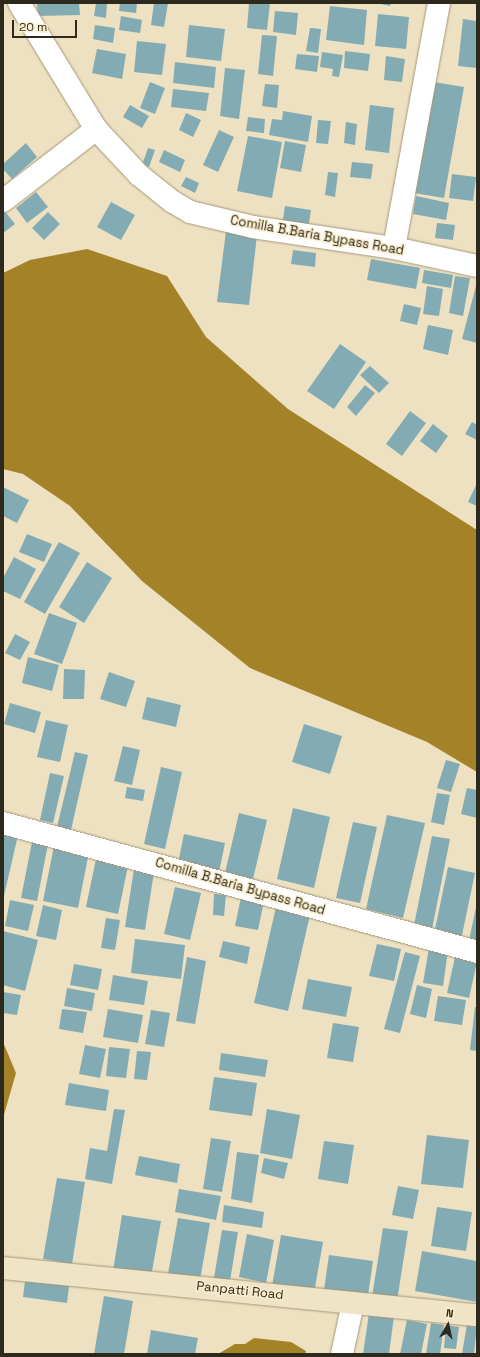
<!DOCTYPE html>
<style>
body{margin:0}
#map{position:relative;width:480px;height:1357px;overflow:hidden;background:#eee1c1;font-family:"Space Grotesk",sans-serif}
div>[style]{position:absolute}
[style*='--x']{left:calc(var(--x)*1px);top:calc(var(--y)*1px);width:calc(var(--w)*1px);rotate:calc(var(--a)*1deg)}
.water>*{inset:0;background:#a48227}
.building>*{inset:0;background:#83abb3}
.roads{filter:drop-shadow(0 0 1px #a5987a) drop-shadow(0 0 1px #a5987a)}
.minor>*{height:22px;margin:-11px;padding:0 11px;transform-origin:11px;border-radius:11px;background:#fff}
.secondary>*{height:22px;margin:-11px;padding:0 11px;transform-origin:11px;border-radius:11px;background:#efe4c5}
span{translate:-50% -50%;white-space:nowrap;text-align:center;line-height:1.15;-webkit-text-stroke:3px #fbeece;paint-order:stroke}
.street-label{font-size:13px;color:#2e291d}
.frame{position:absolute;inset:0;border:4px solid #2e291d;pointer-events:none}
.north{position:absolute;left:428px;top:1305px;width:40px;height:40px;-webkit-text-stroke:3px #fbeece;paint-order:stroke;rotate:9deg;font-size:11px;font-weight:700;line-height:16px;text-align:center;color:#2e291d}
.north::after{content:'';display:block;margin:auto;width:14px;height:18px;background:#2e291d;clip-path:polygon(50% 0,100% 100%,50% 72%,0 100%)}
.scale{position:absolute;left:12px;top:20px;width:65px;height:18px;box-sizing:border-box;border:2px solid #2e291d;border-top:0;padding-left:5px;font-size:12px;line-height:14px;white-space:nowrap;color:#2e291d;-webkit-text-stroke:3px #fbeece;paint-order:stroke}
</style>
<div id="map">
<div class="water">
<div style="clip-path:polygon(87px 249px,167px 276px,206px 337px,288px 409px,477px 530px,477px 772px,427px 742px,250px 668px,142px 581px,70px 506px,23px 474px,3px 469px,3px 273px,30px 260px)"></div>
<div style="clip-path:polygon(3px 1042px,16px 1073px,3px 1118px)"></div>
<div style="clip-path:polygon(254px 1338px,291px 1342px,306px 1351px,305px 1354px,218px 1354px,235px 1344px,245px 1344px)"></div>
</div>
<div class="building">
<div style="clip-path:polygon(37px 3px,79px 3px,80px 15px,38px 16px)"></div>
<div style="clip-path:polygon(96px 3px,107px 3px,106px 18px,94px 16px)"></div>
<div style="clip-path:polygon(120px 3px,137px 3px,136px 13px,119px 11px)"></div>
<div style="clip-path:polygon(154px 3px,168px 3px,164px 27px,151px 25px)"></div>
<div style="clip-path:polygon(249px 3px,270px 3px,267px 30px,247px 28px)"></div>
<div style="clip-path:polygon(376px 3px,391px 3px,390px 6px)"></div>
<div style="clip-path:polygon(330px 6px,367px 10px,364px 45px,326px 40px)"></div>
<div style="clip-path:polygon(275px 11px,298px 13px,296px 35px,273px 32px)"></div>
<div style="clip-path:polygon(378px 14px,409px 17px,406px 49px,375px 46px)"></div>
<div style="clip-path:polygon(121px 16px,142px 20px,140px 33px,119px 30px)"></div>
<div style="clip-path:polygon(463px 19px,477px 21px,477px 68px,458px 66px)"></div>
<div style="clip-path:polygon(95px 25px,115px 28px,113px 43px,93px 39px)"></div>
<div style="clip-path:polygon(189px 25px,225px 29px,221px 61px,186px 57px)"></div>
<div style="clip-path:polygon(310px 28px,321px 29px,318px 53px,306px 51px)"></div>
<div style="clip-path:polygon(262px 35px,277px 36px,273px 76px,258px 74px)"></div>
<div style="clip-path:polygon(137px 41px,166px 44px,162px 75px,134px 72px)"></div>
<div style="clip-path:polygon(97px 49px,126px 54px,122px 79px,92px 73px)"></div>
<div style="clip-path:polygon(345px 51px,370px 54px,368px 71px,344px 68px)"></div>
<div style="clip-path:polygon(322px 52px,343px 55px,339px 77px,332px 76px,333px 69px,320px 67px)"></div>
<div style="clip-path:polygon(297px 54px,319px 56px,317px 72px,295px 69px)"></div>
<div style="clip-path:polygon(386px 56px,405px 59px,402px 82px,384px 80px)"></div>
<div style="clip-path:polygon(175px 62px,216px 67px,214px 88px,173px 83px)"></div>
<div style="clip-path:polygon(225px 68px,245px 70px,239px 119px,220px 116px)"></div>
<div style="clip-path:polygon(150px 82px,165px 88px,155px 114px,140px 108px)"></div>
<div style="clip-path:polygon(434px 82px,464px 87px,444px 198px,414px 193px)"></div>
<div style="clip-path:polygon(265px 84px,279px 85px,277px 108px,262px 106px)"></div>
<div style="clip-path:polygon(173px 89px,209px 93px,206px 111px,171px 107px)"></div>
<div style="clip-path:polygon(130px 105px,149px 116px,142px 128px,123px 117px)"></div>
<div style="clip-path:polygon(370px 105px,394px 108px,389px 153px,365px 150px)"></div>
<div style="clip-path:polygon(283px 111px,312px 116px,308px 142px,269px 135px,272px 119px,282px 120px)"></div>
<div style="clip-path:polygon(186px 113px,201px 120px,193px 137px,179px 130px)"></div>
<div style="clip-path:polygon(248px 117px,265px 119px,264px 133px,246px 131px)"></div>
<div style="clip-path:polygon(318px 120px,331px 121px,328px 144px,316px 143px)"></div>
<div style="clip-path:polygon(346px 122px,357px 124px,355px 145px,344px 143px)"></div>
<div style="clip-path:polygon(219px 130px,234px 137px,218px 172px,203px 165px)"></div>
<div style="clip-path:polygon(248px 136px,282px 142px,272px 198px,237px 191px)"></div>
<div style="clip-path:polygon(285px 141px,306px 145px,301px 172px,280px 168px)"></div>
<div style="clip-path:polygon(26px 143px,37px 157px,12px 179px,3px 169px,3px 164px)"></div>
<div style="clip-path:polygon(148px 148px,155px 150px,149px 167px,142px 165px)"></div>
<div style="clip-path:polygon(164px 150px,185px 160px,180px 172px,159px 162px)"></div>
<div style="clip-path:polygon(352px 162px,373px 164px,371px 179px,350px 177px)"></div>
<div style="clip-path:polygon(328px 172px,338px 173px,335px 197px,325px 195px)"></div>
<div style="clip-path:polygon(452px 174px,476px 177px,473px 201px,449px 198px)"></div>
<div style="clip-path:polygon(186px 177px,199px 183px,195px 193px,181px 186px)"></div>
<div style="clip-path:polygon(36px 192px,48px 207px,27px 223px,16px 208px)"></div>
<div style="clip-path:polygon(416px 196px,449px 203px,446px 220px,413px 214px)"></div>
<div style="clip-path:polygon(111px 202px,135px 215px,121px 240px,97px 227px)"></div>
<div style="clip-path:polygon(285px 206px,311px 210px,308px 229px,282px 226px)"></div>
<div style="clip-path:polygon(3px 209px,15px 224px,3px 233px)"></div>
<div style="clip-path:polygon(48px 212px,60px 224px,44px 240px,32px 228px)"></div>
<div style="clip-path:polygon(437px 223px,455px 225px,453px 240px,435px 238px)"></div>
<div style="clip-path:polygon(226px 231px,257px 235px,249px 305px,217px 302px)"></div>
<div style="clip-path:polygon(293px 250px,316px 253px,315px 267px,291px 264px)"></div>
<div style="clip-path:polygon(371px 259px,420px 268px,416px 289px,367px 280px)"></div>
<div style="clip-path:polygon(424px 270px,453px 275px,451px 288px,422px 283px)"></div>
<div style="clip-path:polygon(455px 276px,470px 278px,463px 316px,449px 313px)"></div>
<div style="clip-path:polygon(477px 282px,477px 343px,462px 339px)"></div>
<div style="clip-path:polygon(427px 286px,443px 289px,439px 316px,423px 314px)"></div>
<div style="clip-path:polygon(404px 304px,421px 308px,417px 325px,400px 321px)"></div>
<div style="clip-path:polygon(428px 325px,453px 330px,448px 355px,423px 349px)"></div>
<div style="clip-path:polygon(340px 344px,366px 362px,334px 409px,307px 391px)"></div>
<div style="clip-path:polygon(370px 366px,389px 383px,379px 393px,360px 375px)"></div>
<div style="clip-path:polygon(365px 385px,375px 393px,356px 416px,347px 407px)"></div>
<div style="clip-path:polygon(410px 411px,426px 423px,402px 456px,386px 444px)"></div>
<div style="clip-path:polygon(472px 422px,477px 425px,477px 440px,465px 434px)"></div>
<div style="clip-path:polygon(433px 424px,448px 436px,436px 453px,420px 441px)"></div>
<div style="clip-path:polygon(477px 483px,477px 506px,468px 502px)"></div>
<div style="clip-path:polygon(3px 487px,29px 500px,17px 523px,3px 516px)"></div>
<div style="clip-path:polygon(27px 534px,52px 544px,44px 562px,19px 552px)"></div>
<div style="clip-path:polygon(59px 542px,80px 553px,45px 614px,24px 602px)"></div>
<div style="clip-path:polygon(14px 557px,36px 569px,20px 599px,3px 591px,3px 578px)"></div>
<div style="clip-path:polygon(87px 562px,112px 578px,84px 623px,59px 607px)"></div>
<div style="clip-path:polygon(49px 613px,77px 623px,62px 664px,34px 654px)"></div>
<div style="clip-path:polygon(15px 634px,30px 642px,20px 660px,5px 653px)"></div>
<div style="clip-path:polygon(28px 657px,59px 665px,52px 691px,22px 683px)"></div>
<div style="clip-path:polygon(64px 669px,85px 670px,84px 699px,63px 699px)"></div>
<div style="clip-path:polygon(109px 672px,135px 681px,126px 707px,100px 699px)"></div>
<div style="clip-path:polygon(147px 697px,181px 705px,176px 727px,142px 719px)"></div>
<div style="clip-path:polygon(10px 703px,41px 712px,35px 733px,4px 724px)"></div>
<div style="clip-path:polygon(46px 720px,68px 725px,60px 762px,37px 757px)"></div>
<div style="clip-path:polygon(304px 724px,342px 736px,330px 774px,292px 762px)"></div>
<div style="clip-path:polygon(123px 746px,140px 750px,132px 785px,114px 781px)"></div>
<div style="clip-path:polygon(75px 752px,88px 755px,71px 830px,57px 827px)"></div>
<div style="clip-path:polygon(446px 760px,460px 764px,451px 792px,437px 788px)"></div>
<div style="clip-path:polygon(161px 767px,182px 772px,165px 849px,144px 844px)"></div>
<div style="clip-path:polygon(50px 773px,64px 776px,53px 823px,40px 820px)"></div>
<div style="clip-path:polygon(127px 787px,145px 790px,143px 801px,125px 798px)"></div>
<div style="clip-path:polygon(467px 788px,477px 790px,477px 818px,461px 814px)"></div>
<div style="clip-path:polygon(437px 793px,450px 795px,444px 825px,431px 822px)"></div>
<div style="clip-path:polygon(293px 808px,330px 817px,314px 888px,277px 879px)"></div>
<div style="clip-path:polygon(239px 813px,267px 820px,253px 879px,225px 873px)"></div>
<div style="clip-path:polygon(387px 815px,425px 823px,403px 918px,366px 909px)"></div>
<div style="clip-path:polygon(353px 822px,377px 827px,360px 903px,336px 898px)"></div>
<div style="clip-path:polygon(3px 831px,18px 835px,4px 896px,3px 896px)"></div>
<div style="clip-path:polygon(184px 834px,225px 843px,219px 872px,178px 863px)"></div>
<div style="clip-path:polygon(432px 836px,450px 839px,432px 929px,414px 925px)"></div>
<div style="clip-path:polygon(32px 842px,48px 844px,37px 901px,21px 898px)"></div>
<div style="clip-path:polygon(54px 846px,89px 852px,78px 908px,43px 901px)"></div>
<div style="clip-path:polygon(96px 859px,128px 866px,118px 914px,86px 907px)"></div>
<div style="clip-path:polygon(448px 867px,475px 873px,461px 940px,434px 934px)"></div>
<div style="clip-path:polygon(134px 869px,154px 872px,145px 930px,125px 927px)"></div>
<div style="clip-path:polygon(175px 887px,201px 893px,190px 940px,164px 934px)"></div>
<div style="clip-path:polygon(214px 894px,226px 895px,224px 916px,213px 915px)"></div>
<div style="clip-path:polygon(241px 897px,264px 901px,258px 930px,235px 926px)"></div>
<div style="clip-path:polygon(10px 900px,34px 905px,28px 931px,5px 926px)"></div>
<div style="clip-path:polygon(43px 905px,62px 910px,56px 940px,36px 936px)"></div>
<div style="clip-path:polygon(276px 907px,310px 915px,288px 1011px,254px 1003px)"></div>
<div style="clip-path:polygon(476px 907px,477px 907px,477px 947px,468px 945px)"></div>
<div style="clip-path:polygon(106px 918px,120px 920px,115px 950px,101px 948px)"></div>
<div style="clip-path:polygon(3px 931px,38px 940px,25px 991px,3px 985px)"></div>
<div style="clip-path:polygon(135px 939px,185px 945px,181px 979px,131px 973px)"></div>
<div style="clip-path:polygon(223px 941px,250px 947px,247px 964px,219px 957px)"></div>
<div style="clip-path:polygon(377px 944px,401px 949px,394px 981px,369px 976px)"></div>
<div style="clip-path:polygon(429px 948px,448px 951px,443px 986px,423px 983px)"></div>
<div style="clip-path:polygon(405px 952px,420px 956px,400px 1033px,384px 1029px)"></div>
<div style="clip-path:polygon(187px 957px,206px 961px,195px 1024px,176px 1021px)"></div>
<div style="clip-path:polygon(455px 957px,477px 962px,469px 998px,447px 993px)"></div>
<div style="clip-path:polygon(74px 964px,102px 969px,98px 990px,70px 985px)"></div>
<div style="clip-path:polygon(113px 975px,148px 981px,144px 1005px,109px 1000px)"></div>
<div style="clip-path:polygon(308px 979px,352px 987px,346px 1017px,302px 1009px)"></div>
<div style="clip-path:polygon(417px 985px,432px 989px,426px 1018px,410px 1014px)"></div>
<div style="clip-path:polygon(67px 988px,95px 993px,92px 1011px,64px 1006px)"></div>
<div style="clip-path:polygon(3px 992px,21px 995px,17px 1015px,3px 1013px)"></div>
<div style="clip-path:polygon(438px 996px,466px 1000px,462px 1025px,434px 1021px)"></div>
<div style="clip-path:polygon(475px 1007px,477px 1007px,477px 1051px,470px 1050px)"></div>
<div style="clip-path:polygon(62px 1009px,87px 1012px,83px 1033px,59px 1029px)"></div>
<div style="clip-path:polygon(108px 1009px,143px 1015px,138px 1043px,103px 1037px)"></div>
<div style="clip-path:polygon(151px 1010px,170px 1013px,164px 1047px,145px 1044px)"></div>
<div style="clip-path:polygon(333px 1023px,359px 1027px,353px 1062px,327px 1058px)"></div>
<div style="clip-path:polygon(85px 1045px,106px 1049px,100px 1078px,79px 1074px)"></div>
<div style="clip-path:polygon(109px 1047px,130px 1049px,126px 1078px,106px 1076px)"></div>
<div style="clip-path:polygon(137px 1051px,151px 1052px,147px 1080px,134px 1079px)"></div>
<div style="clip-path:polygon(221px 1053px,268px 1060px,265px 1077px,219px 1070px)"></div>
<div style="clip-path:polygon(214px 1077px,257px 1083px,252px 1116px,209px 1110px)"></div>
<div style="clip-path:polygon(69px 1083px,109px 1090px,106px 1111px,65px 1105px)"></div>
<div style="clip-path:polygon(114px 1109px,125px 1110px,112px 1184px,85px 1179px,90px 1148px,107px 1151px)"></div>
<div style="clip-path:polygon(267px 1109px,300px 1115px,292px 1159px,260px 1153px)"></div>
<div style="clip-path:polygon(427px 1135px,469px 1140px,463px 1188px,421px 1184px)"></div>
<div style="clip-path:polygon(211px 1138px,231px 1141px,222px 1192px,203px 1189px)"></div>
<div style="clip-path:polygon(324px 1141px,354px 1145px,348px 1184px,318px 1179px)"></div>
<div style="clip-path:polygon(237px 1152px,259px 1155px,252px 1203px,231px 1199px)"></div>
<div style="clip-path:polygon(139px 1156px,180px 1164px,177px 1183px,135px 1175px)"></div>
<div style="clip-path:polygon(264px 1158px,288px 1163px,284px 1179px,261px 1173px)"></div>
<div style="clip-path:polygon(57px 1178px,85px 1182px,72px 1264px,43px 1259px)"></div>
<div style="clip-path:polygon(398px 1186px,419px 1190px,413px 1219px,392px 1215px)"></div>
<div style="clip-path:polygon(179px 1189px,221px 1196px,216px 1220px,175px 1212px)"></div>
<div style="clip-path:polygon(224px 1205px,264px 1212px,262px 1228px,222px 1222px)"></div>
<div style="clip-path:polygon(437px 1207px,472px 1212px,466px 1251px,431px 1246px)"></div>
<div style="clip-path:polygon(122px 1215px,161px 1221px,151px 1277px,113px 1271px)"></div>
<div style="clip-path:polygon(178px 1218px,210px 1223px,200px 1280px,168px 1274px)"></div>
<div style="clip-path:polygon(383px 1228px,408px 1231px,397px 1301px,372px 1297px)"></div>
<div style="clip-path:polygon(222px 1230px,238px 1232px,230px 1281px,214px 1278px)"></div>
<div style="clip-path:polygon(247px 1234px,274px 1240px,266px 1283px,239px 1277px)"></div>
<div style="clip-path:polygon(281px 1235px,323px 1242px,314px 1293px,272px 1286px)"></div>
<div style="clip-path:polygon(422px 1251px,477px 1261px,477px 1302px,415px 1291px)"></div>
<div style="clip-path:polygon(329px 1255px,373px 1261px,368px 1296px,324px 1290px)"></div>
<div style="clip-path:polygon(25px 1281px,69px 1286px,67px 1303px,23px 1297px)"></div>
<div style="clip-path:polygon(104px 1296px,133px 1301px,124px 1354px,94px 1354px)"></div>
<div style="clip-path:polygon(369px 1313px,394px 1316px,389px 1354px,363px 1354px)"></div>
<div style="clip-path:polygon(407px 1320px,427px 1324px,421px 1354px,400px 1354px)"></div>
<div style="clip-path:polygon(431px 1323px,444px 1325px,440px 1354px,426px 1354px)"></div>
<div style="clip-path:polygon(467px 1324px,477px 1326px,474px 1354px,462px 1354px)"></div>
<div style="clip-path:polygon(446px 1325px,459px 1327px,456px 1349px,444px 1348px)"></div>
<div style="clip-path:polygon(151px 1330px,198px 1338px,195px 1354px,147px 1354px)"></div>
</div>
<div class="roads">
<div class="minor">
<div style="--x:19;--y:3;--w:148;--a:58.6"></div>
<div style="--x:96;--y:129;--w:63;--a:46.9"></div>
<div style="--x:139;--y:175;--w:43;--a:38.5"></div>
<div style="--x:173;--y:202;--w:20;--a:30"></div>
<div style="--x:190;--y:212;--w:65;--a:13.4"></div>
<div style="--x:253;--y:227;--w:143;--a:8.5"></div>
<div style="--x:394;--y:248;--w:85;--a:12.2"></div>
<div style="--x:3;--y:201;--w:118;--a:-37.7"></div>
<div style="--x:394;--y:248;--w:249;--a:-79.6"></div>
<div style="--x:3;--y:823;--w:491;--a:15.2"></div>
<div style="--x:342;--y:1354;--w:52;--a:-77.8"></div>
</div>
<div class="secondary">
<div style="--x:3;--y:1268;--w:476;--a:5.7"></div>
</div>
</div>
<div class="street-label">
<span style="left:317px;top:236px;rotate:10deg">Comilla B.Baria Bypass Road</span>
<span style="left:240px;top:887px;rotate:16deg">Comilla B.Baria Bypass Road</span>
<span style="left:240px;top:1291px;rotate:6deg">Panpatti Road</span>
</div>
<div class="frame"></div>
<div class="north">N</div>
<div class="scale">20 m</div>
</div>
